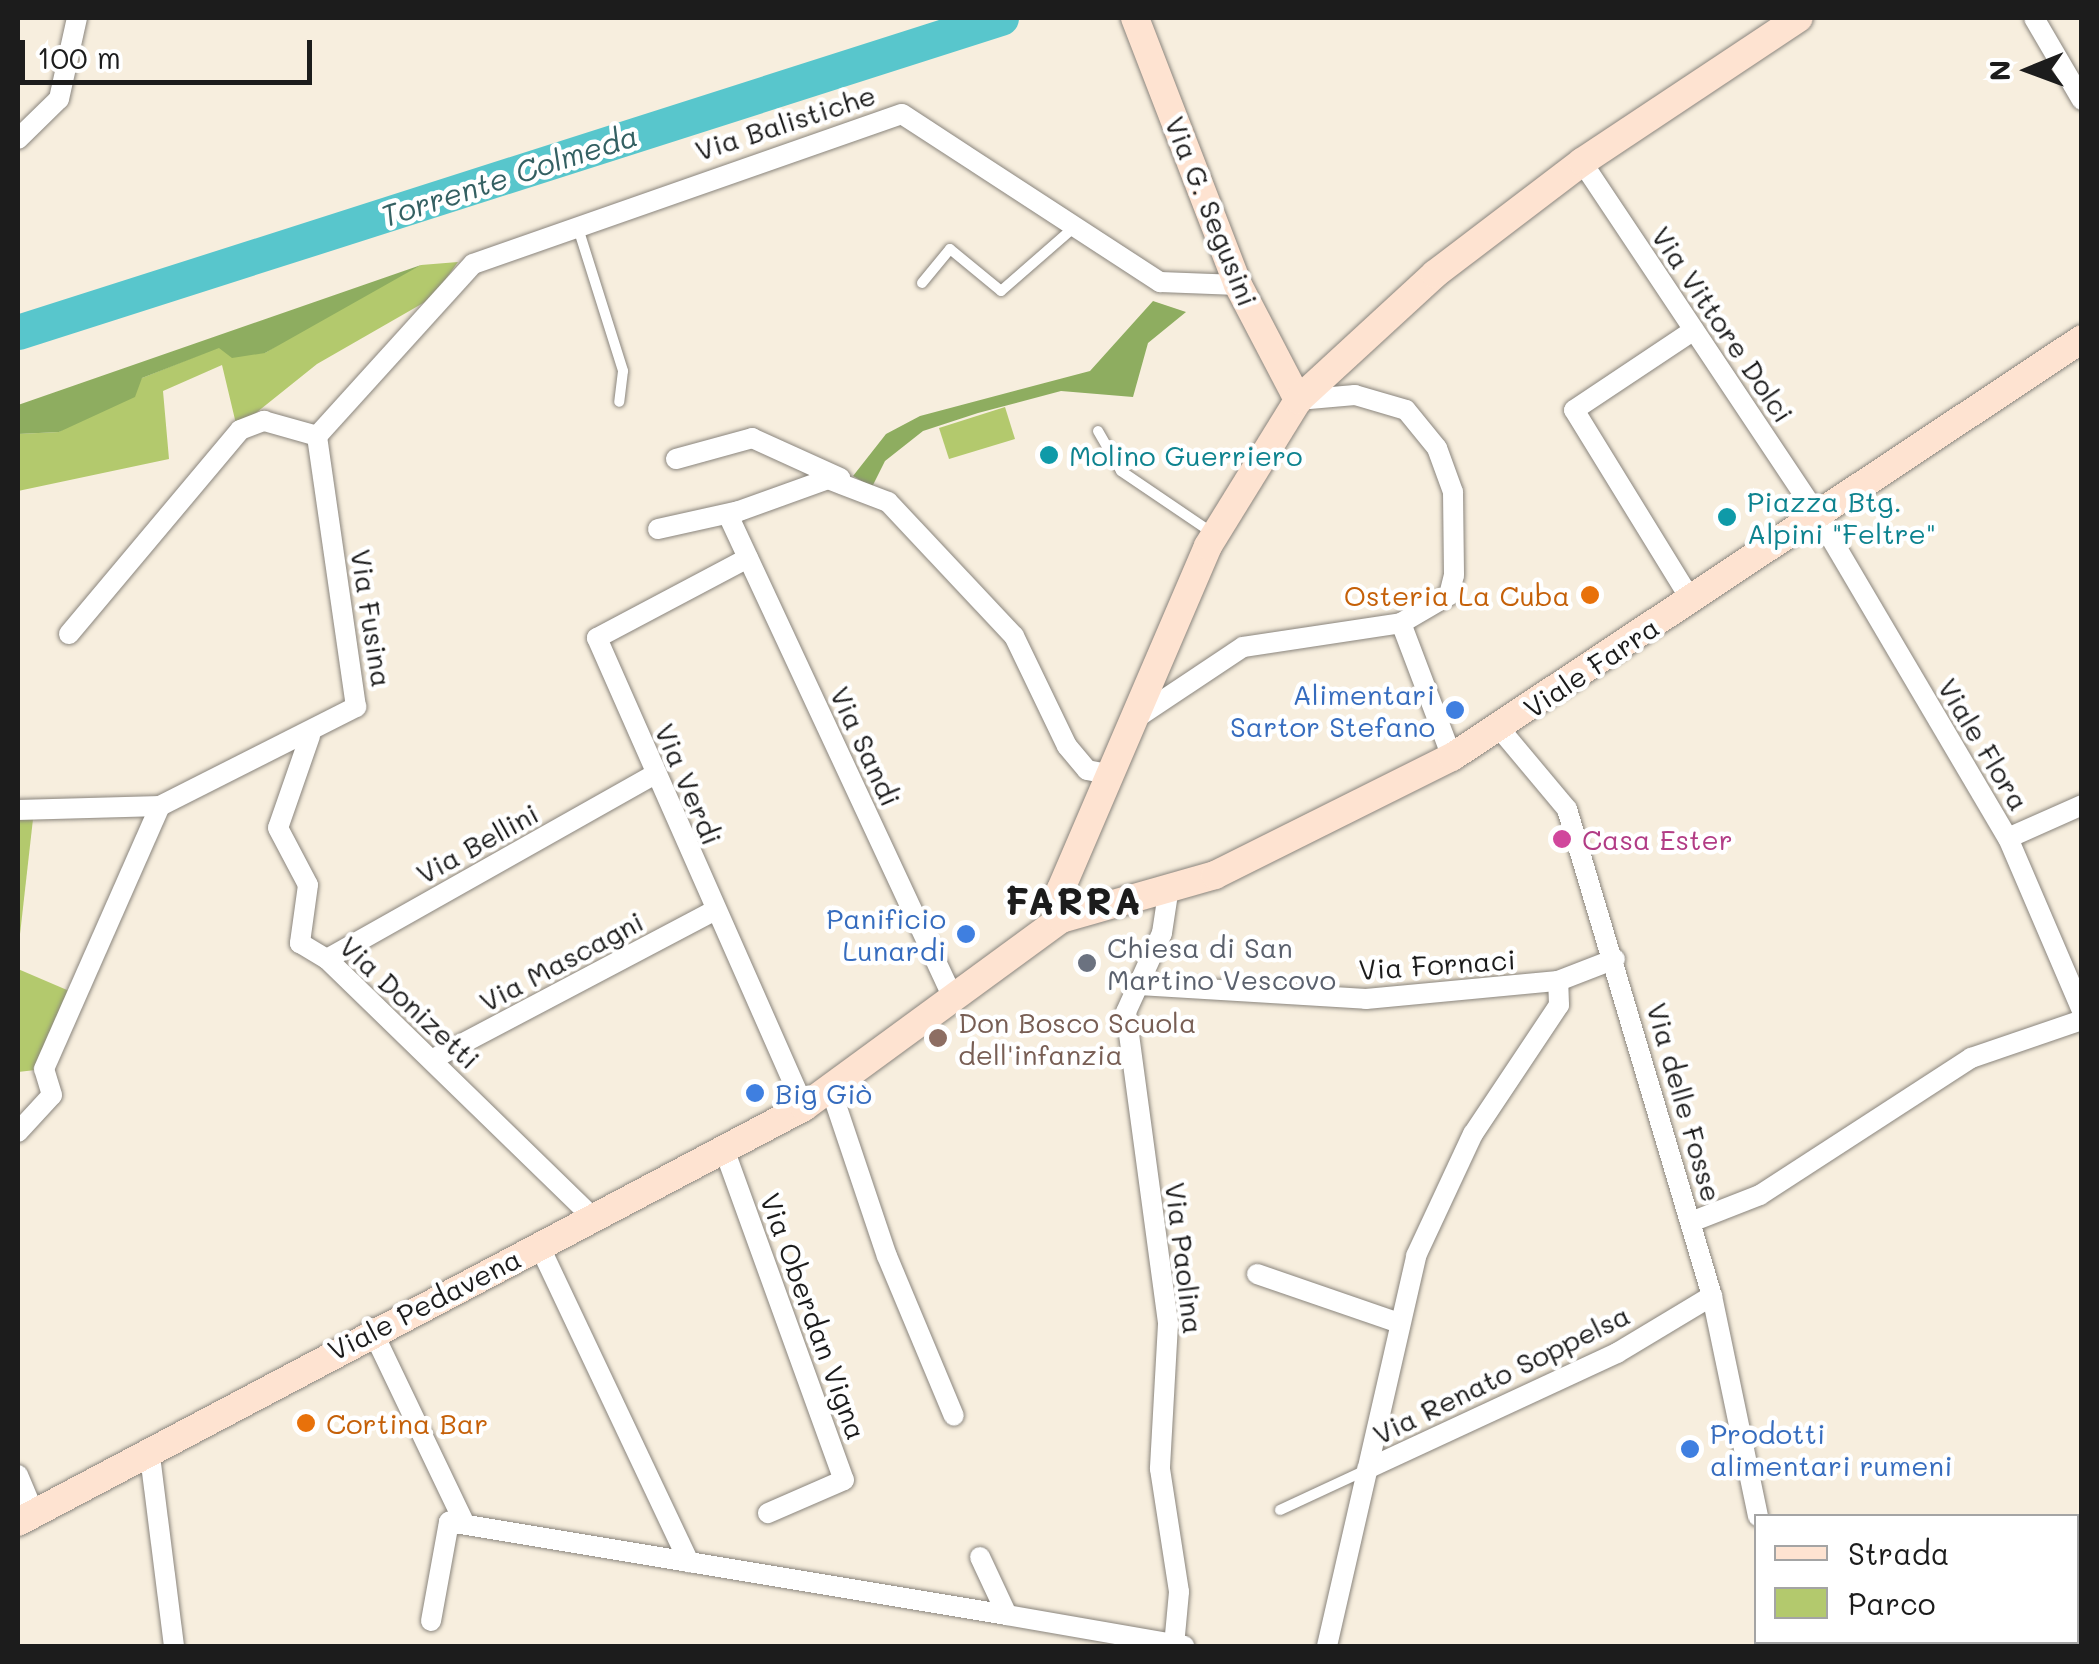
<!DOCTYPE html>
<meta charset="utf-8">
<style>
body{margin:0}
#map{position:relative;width:2099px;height:1664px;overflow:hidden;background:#f7eede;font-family:Mali,sans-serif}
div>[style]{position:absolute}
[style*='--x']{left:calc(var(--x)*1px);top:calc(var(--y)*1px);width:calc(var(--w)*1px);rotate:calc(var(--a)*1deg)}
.green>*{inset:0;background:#b3c96d}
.forest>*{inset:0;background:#8ead60}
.river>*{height:35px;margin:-17.5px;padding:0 17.5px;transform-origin:17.5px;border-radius:17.5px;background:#58c6cc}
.roads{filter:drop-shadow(0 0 2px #8a857d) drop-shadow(0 0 2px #8a857d)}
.lane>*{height:10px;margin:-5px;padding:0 5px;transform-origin:5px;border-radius:5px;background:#fff}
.street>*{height:20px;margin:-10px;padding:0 10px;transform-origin:10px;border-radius:10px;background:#fff}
.secondary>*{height:28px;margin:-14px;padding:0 14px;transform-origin:14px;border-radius:14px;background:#fee3d1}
.dots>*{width:28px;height:28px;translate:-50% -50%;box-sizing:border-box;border:5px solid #fff;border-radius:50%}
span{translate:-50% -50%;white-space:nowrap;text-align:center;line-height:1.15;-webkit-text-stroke:9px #fff;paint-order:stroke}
.street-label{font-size:28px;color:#1c1c1c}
.culture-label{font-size:28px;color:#0d838f}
.left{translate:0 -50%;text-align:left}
.food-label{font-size:28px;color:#c56008}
.right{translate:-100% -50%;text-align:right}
.shop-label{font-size:28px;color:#366cbe}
.hotel-label{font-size:28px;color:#b23c85}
.worship-label{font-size:28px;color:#5b616d}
.education-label{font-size:28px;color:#785e54}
.water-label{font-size:30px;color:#346062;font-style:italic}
.district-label{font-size:38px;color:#1c1c1c;font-weight:700;letter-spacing:2.5px}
.frame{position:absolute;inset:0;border:20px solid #1c1c1c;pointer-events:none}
.legend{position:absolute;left:1754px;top:1514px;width:325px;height:130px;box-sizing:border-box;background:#fff;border:2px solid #a4a4a4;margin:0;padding:12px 18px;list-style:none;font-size:30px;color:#1c1c1c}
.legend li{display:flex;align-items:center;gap:20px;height:50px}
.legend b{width:50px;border:2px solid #a4a4a4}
.north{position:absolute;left:1979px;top:20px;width:100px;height:100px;-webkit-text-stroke:8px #fff;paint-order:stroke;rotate:269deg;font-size:28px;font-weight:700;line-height:40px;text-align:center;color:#1c1c1c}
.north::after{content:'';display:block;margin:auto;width:35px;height:45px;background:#1c1c1c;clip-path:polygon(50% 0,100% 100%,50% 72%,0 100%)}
.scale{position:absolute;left:20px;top:40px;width:292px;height:45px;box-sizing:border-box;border:5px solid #1c1c1c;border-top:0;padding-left:12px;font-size:30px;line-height:35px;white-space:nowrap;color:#1c1c1c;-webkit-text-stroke:8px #fff;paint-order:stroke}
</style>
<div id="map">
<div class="green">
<div style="clip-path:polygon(458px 262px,432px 298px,317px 364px,237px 428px,222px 365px,163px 391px,169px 459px,18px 491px,18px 434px,59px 432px,142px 378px,219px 347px,265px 353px,357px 295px,421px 265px)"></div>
<div style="clip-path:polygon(1005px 407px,1015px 439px,949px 459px,939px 428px)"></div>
<div style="clip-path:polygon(18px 819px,33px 819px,18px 952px)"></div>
<div style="clip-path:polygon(18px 969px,74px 993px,44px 1069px,18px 1072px)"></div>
</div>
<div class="forest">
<div style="clip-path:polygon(421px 265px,265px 353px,232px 358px,219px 348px,142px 378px,135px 397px,59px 432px,18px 434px,18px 405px)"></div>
<div style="clip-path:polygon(1153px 301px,1186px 312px,1148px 343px,1133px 397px,1061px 391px,978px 413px,923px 431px,885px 461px,872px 487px,853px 476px,886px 434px,920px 416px,1090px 371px)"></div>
</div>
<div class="river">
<div style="--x:18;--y:332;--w:1032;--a:-17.72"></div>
</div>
<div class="roads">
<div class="lane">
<div style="--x:578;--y:228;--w:150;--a:72.5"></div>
<div style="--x:623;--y:371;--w:31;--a:97"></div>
<div style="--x:922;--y:283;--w:44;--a:-50.5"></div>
<div style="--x:950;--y:249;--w:66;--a:39.5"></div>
<div style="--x:1001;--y:291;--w:93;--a:-41.1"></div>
<div style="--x:1098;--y:431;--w:46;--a:60.1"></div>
<div style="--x:1121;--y:471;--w:112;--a:34.1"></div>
<div style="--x:1280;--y:1510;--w:95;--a:-24.9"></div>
</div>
<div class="street">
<div style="--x:2034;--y:18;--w:95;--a:59.7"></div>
<div style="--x:18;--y:139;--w:57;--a:-44.3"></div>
<div style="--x:59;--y:99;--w:83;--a:-77.5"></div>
<div style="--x:1582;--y:162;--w:425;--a:56.3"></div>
<div style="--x:1818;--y:516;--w:374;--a:59.5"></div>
<div style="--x:2008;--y:838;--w:188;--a:66.8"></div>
<div style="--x:1298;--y:400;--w:57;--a:-5"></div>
<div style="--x:1355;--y:395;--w:53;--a:16.4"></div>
<div style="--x:1406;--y:410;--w:49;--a:50.8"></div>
<div style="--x:1437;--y:448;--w:47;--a:70"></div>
<div style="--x:1453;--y:492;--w:83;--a:89.3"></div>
<div style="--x:1454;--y:575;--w:21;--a:104"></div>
<div style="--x:1449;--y:595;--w:56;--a:149.7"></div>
<div style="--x:1401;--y:623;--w:143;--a:69.2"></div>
<div style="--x:676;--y:459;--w:79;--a:-15.4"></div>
<div style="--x:752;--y:438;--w:97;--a:24.4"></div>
<div style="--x:658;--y:529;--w:83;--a:-12.5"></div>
<div style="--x:748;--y:558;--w:171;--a:152.1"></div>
<div style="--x:597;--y:638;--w:513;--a:66.19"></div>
<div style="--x:1691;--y:600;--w:223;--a:-121.6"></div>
<div style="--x:1574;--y:410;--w:144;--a:-33.7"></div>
<div style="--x:69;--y:634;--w:266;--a:-50"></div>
<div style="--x:240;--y:430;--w:26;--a:-21"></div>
<div style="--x:264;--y:421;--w:55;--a:15.8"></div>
<div style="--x:1129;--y:723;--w:137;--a:-33.7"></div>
<div style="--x:1243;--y:647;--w:160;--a:-8.6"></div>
<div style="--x:1500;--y:729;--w:104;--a:50.1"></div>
<div style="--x:1567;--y:809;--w:508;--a:73.42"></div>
<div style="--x:1712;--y:1296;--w:225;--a:78.2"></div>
<div style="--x:310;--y:736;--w:97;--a:109.2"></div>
<div style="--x:278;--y:828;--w:64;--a:62.2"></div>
<div style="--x:308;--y:885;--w:59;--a:97.9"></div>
<div style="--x:300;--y:943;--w:31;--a:31"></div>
<div style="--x:327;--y:959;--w:371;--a:44.2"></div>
<div style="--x:18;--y:810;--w:142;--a:-1.6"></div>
<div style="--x:2008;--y:838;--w:81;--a:-24"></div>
<div style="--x:1169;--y:887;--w:47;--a:98.7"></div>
<div style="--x:1162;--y:933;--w:87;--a:114.5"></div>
<div style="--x:1126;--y:1012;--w:315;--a:82.3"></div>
<div style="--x:1168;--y:1324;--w:145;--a:93.2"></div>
<div style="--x:1160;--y:1469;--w:124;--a:81.2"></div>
<div style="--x:1179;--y:1592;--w:54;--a:95.3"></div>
<div style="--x:327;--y:959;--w:375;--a:-29.4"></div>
<div style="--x:1139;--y:985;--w:227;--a:3.5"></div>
<div style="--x:1366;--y:999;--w:193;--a:-5.4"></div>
<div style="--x:1558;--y:981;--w:61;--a:-21.1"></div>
<div style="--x:954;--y:1000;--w:535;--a:-114.98"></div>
<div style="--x:728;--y:515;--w:106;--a:-19.8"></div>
<div style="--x:828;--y:479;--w:64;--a:21"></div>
<div style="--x:888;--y:502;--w:184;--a:46.8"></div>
<div style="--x:1014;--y:636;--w:122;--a:64.3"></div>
<div style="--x:1067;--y:746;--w:31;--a:50"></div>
<div style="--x:1087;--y:770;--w:25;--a:11"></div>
<div style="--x:433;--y:1059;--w:318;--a:-27.8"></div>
<div style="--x:831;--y:1090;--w:175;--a:71.4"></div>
<div style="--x:887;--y:1256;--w:173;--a:67.3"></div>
<div style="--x:18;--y:1132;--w:50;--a:-47.4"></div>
<div style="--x:52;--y:1095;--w:27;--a:-107"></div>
<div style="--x:44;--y:1069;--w:287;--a:-66.2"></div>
<div style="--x:160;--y:806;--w:220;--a:-26.8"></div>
<div style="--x:356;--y:707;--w:274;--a:-98.2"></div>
<div style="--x:317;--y:436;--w:232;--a:-47.8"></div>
<div style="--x:473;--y:264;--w:454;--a:-19.3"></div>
<div style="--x:902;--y:114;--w:308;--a:33.1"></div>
<div style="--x:1160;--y:282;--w:78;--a:2.2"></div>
<div style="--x:724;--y:1149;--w:352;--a:70.1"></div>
<div style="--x:844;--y:1480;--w:83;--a:156.5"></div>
<div style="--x:1691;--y:1222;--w:74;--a:-21.4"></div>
<div style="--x:1760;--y:1195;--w:252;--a:-33"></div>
<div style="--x:1971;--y:1058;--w:117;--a:-18.9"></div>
<div style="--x:539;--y:1245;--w:351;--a:64.7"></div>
<div style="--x:1257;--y:1274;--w:150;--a:19"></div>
<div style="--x:371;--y:1328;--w:217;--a:64.4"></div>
<div style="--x:150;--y:1456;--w:192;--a:82.8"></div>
<div style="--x:1367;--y:1469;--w:276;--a:-24.9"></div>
<div style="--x:1617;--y:1353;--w:111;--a:-31"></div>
<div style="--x:18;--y:1475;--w:41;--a:67.2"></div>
<div style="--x:980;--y:1557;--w:64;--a:65"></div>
<div style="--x:1007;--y:1615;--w:180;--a:9.9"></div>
<div style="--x:2076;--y:1593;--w:6;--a:-9"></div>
<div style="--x:431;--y:1621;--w:101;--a:-79.7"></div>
<div style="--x:449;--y:1522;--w:566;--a:9.46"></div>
<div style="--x:1775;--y:1642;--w:4;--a:76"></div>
<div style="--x:1327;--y:1646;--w:400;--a:-77.1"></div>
<div style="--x:1416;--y:1256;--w:135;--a:-65"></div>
<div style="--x:1473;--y:1134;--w:155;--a:-56.3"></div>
<div style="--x:1559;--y:1005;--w:24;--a:-92"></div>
<div style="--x:1891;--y:1646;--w:20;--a:-11"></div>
</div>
<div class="secondary">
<div style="--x:1135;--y:18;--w:286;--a:68.9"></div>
<div style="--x:1238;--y:285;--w:130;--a:62.4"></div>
<div style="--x:1061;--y:919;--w:30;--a:-90"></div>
<div style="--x:1061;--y:889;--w:373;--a:-66.8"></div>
<div style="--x:1208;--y:546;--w:172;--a:-58.3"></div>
<div style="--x:1298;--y:400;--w:186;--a:-42.6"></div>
<div style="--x:1435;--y:274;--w:185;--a:-37.3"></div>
<div style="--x:1582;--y:162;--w:260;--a:-33.6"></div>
<div style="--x:18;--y:1522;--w:889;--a:-27.83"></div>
<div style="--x:804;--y:1107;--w:318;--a:-36.2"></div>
<div style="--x:1061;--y:919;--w:160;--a:-15.9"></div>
<div style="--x:1215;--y:875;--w:265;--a:-26.5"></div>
<div style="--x:1452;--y:757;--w:756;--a:-33.56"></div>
</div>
</div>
<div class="dots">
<div style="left:1049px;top:455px;background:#0f9aa8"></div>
<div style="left:1727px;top:517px;background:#0f9aa8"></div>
<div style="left:1590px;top:595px;background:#e8710a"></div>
<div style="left:1455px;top:710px;background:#3f7fe0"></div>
<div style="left:1562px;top:839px;background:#d1479c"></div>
<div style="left:966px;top:934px;background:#3f7fe0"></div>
<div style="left:1087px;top:963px;background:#6b7280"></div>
<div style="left:938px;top:1038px;background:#8d6e63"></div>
<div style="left:755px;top:1093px;background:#3f7fe0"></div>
<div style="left:306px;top:1423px;background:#e8710a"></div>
<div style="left:1690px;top:1449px;background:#3f7fe0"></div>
</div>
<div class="street-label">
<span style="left:785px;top:122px;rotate:-18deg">Via Balistiche</span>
<span style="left:1212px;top:211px;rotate:68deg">Via G. Segusini</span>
<span style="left:1723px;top:324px;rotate:56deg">Via Vittore Dolci</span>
<span style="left:372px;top:618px;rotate:81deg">Via Fusina</span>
<span style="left:1591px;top:667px;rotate:-34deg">Viale Farra</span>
<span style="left:1984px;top:744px;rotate:59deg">Viale Flora</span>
<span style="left:866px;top:746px;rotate:65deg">Via Sandi</span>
<span style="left:689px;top:784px;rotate:67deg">Via Verdi</span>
<span style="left:477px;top:843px;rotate:-29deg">Via Bellini</span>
<span style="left:561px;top:961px;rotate:-28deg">Via Mascagni</span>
<span style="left:1437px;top:964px;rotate:-4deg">Via Fornaci</span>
<span style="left:410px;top:1002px;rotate:43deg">Via Donizetti</span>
<span style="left:1685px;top:1102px;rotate:74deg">Via delle Fosse</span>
<span style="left:1185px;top:1258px;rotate:83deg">Via Paolina</span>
<span style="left:424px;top:1304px;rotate:-27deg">Viale Pedavena</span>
<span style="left:814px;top:1316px;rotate:70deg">Via Oberdan Vigna</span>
<span style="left:1501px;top:1374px;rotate:-26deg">Via Renato Soppelsa</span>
</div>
<div class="culture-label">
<span class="left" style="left:1069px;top:455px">Molino Guerriero</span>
<span class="left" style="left:1747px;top:517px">Piazza Btg.<br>Alpini "Feltre"</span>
</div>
<div class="food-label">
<span class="right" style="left:1570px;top:595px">Osteria La Cuba</span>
<span class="left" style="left:326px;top:1423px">Cortina Bar</span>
</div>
<div class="shop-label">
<span class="right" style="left:1435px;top:710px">Alimentari<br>Sartor Stefano</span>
<span class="right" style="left:946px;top:934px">Panificio<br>Lunardi</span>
<span class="left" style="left:775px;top:1093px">Big Giò</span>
<span class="left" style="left:1710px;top:1449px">Prodotti<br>alimentari rumeni</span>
</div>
<div class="hotel-label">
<span class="left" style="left:1582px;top:839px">Casa Ester</span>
</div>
<div class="worship-label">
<span class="left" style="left:1107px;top:963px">Chiesa di San<br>Martino Vescovo</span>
</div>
<div class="education-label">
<span class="left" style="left:958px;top:1038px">Don Bosco Scuola<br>dell'infanzia</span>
</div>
<div class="water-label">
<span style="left:509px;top:175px;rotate:-18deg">Torrente Colmeda</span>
</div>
<div class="district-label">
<span style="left:1074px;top:901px">FARRA</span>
</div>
<div class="frame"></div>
<ul class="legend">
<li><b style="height:12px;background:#fee3d1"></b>Strada</li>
<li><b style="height:28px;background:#b3c96d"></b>Parco</li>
</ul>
<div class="north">N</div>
<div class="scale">100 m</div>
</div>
